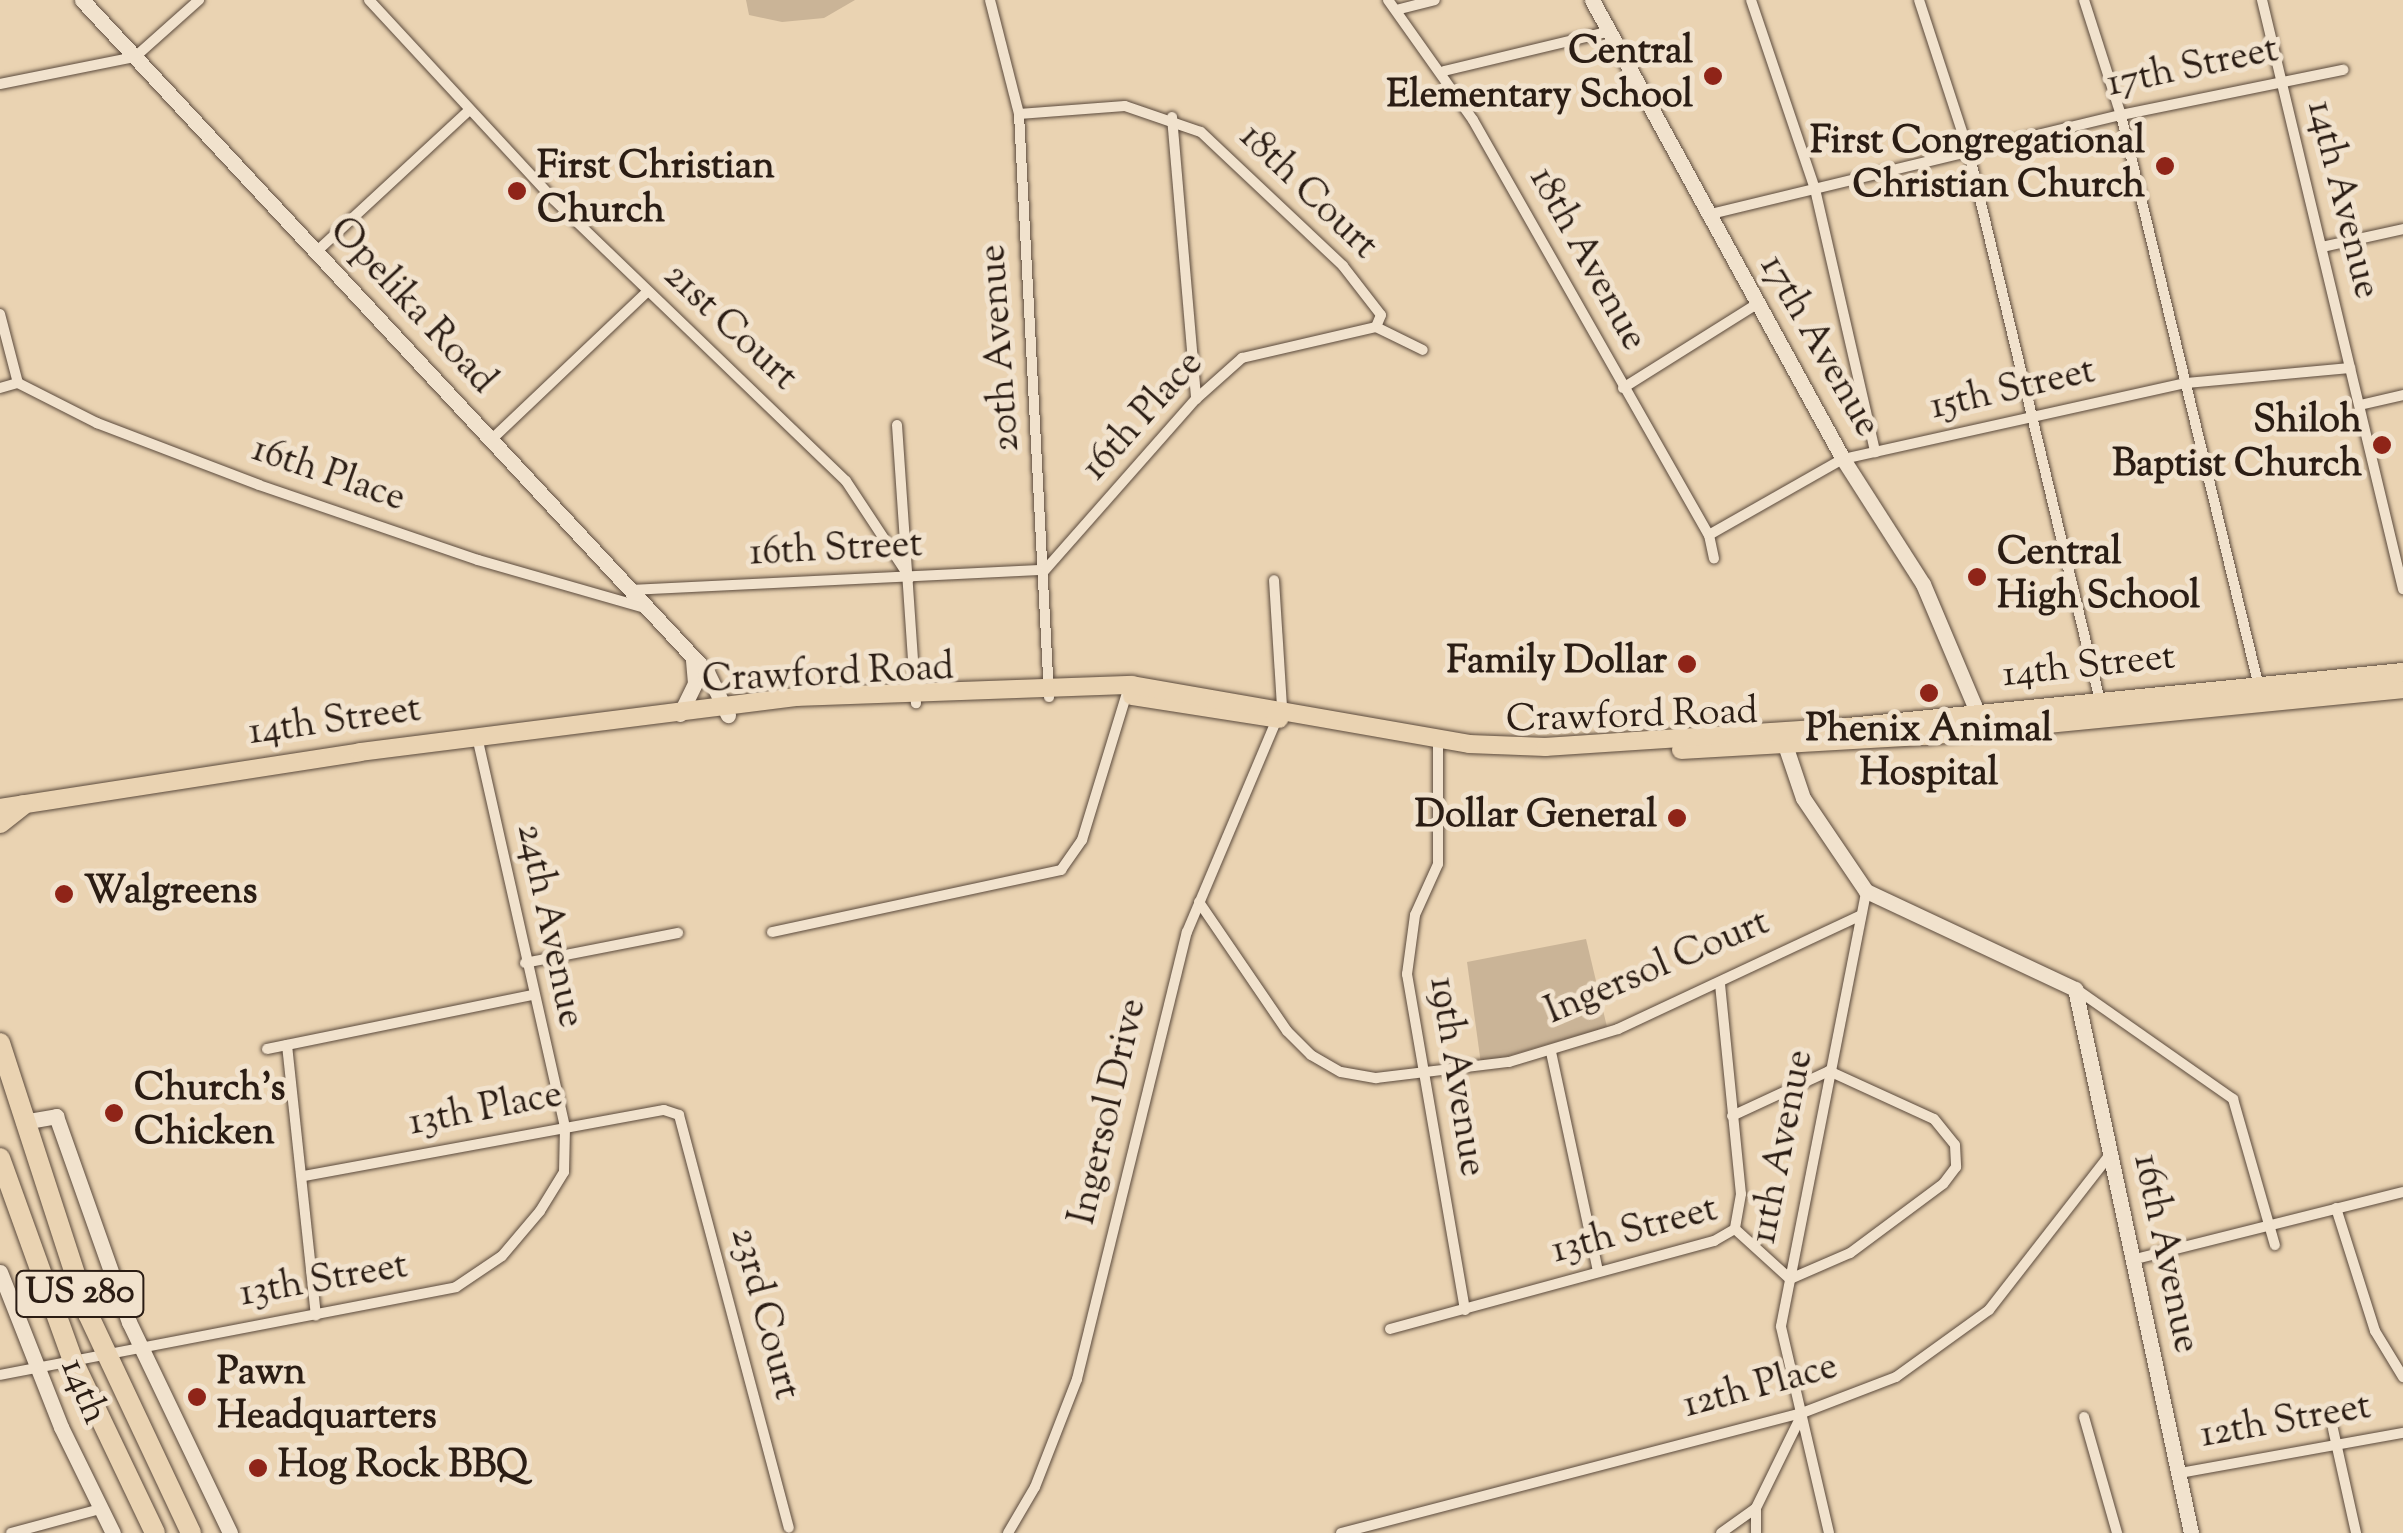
<!DOCTYPE html>
<style>
body{margin:0}
#map{position:relative;width:2403px;height:1533px;overflow:hidden;background:#ead3b2;font-family:"Sorts Mill Goudy",serif}
div>[style]{position:absolute}
[style*='--x']{left:calc(var(--x)*1px);top:calc(var(--y)*1px);width:calc(var(--w)*1px);rotate:calc(var(--a)*1deg)}
.green>*{inset:0;background:#cab497}
.roads{filter:drop-shadow(0 0 2px #5b4a3c) drop-shadow(0 0 2px #5b4a3c)}
.street>*{height:10px;margin:-5px;padding:0 5px;transform-origin:5px;border-radius:5px;background:#f1e2cd}
.secondary>*{height:15px;margin:-7.5px;padding:0 7.5px;transform-origin:7.5px;border-radius:7.5px;background:#f1e2cd}
.primary>*{height:18px;margin:-9px;padding:0 9px;transform-origin:9px;border-radius:9px;background:#ead3b2}
.highway>*{height:20px;margin:-10px;padding:0 10px;transform-origin:10px;border-radius:10px;background:#ead3b2}
.dots>*{width:28px;height:28px;translate:-50% -50%;box-sizing:border-box;border:5px solid #f1e2cd;border-radius:50%}
span{translate:-50% -50%;white-space:nowrap;text-align:center;line-height:1.15;-webkit-text-stroke:10px #f1e2cd;paint-order:stroke}
.shield-label span{padding:2px 8px;background:#f1e2cd;border:2px solid;border-radius:8px;-webkit-text-stroke-width:0}
.shield-label{font-size:35px;color:#2b1d14;font-weight:700}
.poi-label{font-size:38px;color:#2b1d14;font-weight:700}
.right{translate:-100% -50%;text-align:right}
.left{translate:0 -50%;text-align:left}
.street-label{font-size:38px;color:#2b1d14}
</style>
<div id="map">
<div class="green">
<div style="clip-path:polygon(746px 0,855px 0,824px 18px,782px 22px,749px 15px)"></div>
<div style="clip-path:polygon(1586px 939px,1607px 1027px,1481px 1064px,1467px 962px)"></div>
</div>
<div class="roads">
<div class="street">
<div style="--x:369;--y:0;--w:272;--a:47.2"></div>
<div style="--x:554;--y:200;--w:405;--a:43.9"></div>
<div style="--x:846;--y:481;--w:116;--a:56.6"></div>
<div style="--x:990;--y:0;--w:118;--a:75.7"></div>
<div style="--x:1019;--y:114;--w:584;--a:87.05"></div>
<div style="--x:1388;--y:0;--w:147;--a:54.7"></div>
<div style="--x:1473;--y:120;--w:477;--a:60.4"></div>
<div style="--x:1709;--y:535;--w:24;--a:78"></div>
<div style="--x:1751;--y:0;--w:200;--a:71.3"></div>
<div style="--x:1815;--y:189;--w:270;--a:77.1"></div>
<div style="--x:1919;--y:0;--w:161;--a:71.9"></div>
<div style="--x:1969;--y:153;--w:568;--a:76.55"></div>
<div style="--x:2084;--y:0;--w:121;--a:72.2"></div>
<div style="--x:2121;--y:115;--w:588;--a:76.44"></div>
<div style="--x:2262;--y:0;--w:606;--a:76.54"></div>
<div style="--x:1396;--y:10;--w:40;--a:-14.4"></div>
<div style="--x:1444;--y:71;--w:171;--a:-13.5"></div>
<div style="--x:0;--y:84;--w:138;--a:-11.3"></div>
<div style="--x:135;--y:57;--w:86;--a:-41.7"></div>
<div style="--x:1019;--y:114;--w:106;--a:-4.3"></div>
<div style="--x:1125;--y:106;--w:80;--a:18.9"></div>
<div style="--x:1201;--y:132;--w:195;--a:43.3"></div>
<div style="--x:1343;--y:266;--w:62;--a:52.2"></div>
<div style="--x:1381;--y:315;--w:13;--a:113"></div>
<div style="--x:1172;--y:117;--w:283;--a:85.1"></div>
<div style="--x:1707;--y:215;--w:426;--a:-13.6"></div>
<div style="--x:2121;--y:115;--w:227;--a:-11.5"></div>
<div style="--x:2322;--y:247;--w:83;--a:-12.5"></div>
<div style="--x:316;--y:252;--w:207;--a:-42.8"></div>
<div style="--x:0;--y:314;--w:71;--a:75.4"></div>
<div style="--x:0;--y:388;--w:19;--a:-16"></div>
<div style="--x:18;--y:383;--w:89;--a:26.9"></div>
<div style="--x:97;--y:423;--w:173;--a:20.9"></div>
<div style="--x:259;--y:485;--w:231;--a:18.9"></div>
<div style="--x:478;--y:560;--w:174;--a:16"></div>
<div style="--x:1623;--y:388;--w:158;--a:-32.1"></div>
<div style="--x:2360;--y:405;--w:44;--a:-13.1"></div>
<div style="--x:897;--y:425;--w:279;--a:86.1"></div>
<div style="--x:491;--y:440;--w:214;--a:-43.5"></div>
<div style="--x:1709;--y:535;--w:154;--a:-29.6"></div>
<div style="--x:1843;--y:459;--w:351;--a:-12.5"></div>
<div style="--x:2186;--y:383;--w:165;--a:-5.2"></div>
<div style="--x:630;--y:590;--w:415;--a:-2.8"></div>
<div style="--x:1045;--y:570;--w:228;--a:-48.6"></div>
<div style="--x:1196;--y:399;--w:62;--a:-41.7"></div>
<div style="--x:1242;--y:358;--w:138;--a:-13"></div>
<div style="--x:1376;--y:327;--w:52;--a:26.1"></div>
<div style="--x:1438;--y:739;--w:125;--a:90"></div>
<div style="--x:1438;--y:864;--w:56;--a:114.3"></div>
<div style="--x:1415;--y:915;--w:60;--a:97.7"></div>
<div style="--x:1407;--y:974;--w:341;--a:80.2"></div>
<div style="--x:1199;--y:902;--w:156;--a:55.7"></div>
<div style="--x:1287;--y:1031;--w:34;--a:45"></div>
<div style="--x:1311;--y:1055;--w:34;--a:30"></div>
<div style="--x:1341;--y:1072;--w:36;--a:10"></div>
<div style="--x:1376;--y:1078;--w:134;--a:-6.9"></div>
<div style="--x:1509;--y:1062;--w:114;--a:-16.8"></div>
<div style="--x:1618;--y:1029;--w:268;--a:-25.1"></div>
<div style="--x:772;--y:932;--w:296;--a:-12.1"></div>
<div style="--x:1061;--y:870;--w:37;--a:-55"></div>
<div style="--x:1082;--y:840;--w:157;--a:-73"></div>
<div style="--x:525;--y:963;--w:156;--a:-11.1"></div>
<div style="--x:1720;--y:984;--w:211;--a:84.3"></div>
<div style="--x:1741;--y:1194;--w:36;--a:100"></div>
<div style="--x:2076;--y:989;--w:192;--a:35"></div>
<div style="--x:2233;--y:1099;--w:152;--a:74"></div>
<div style="--x:287;--y:1045;--w:272;--a:83.9"></div>
<div style="--x:267;--y:1049;--w:270;--a:-11.5"></div>
<div style="--x:1551;--y:1052;--w:224;--a:77.9"></div>
<div style="--x:1732;--y:1116;--w:107;--a:-24.9"></div>
<div style="--x:1829;--y:1071;--w:115;--a:24.6"></div>
<div style="--x:1934;--y:1119;--w:33;--a:51"></div>
<div style="--x:1955;--y:1145;--w:22;--a:87"></div>
<div style="--x:1956;--y:1167;--w:21;--a:127"></div>
<div style="--x:1943;--y:1184;--w:116;--a:143.4"></div>
<div style="--x:1850;--y:1253;--w:65;--a:156.6"></div>
<div style="--x:304;--y:1176;--w:366;--a:-10.4"></div>
<div style="--x:664;--y:1110;--w:16;--a:18"></div>
<div style="--x:679;--y:1115;--w:427;--a:75.1"></div>
<div style="--x:2336;--y:1208;--w:129;--a:72.4"></div>
<div style="--x:2375;--y:1331;--w:54;--a:58.7"></div>
<div style="--x:1735;--y:1229;--w:74;--a:42.3"></div>
<div style="--x:2132;--y:1260;--w:279;--a:-14.1"></div>
<div style="--x:1390;--y:1329;--w:336;--a:-15.2"></div>
<div style="--x:1714;--y:1241;--w:24;--a:-30"></div>
<div style="--x:0;--y:1375;--w:464;--a:-10.9"></div>
<div style="--x:456;--y:1287;--w:55;--a:-34"></div>
<div style="--x:502;--y:1256;--w:59;--a:-49.8"></div>
<div style="--x:540;--y:1211;--w:46;--a:-58.4"></div>
<div style="--x:564;--y:1172;--w:45;--a:-88.7"></div>
<div style="--x:565;--y:1127;--w:400;--a:-102.7"></div>
<div style="--x:2084;--y:1417;--w:121;--a:74.1"></div>
<div style="--x:2333;--y:1429;--w:107;--a:77.5"></div>
<div style="--x:2180;--y:1473;--w:227;--a:-10.2"></div>
<div style="--x:11;--y:1533;--w:92;--a:-15.1"></div>
<div style="--x:1008;--y:1533;--w:53;--a:-59.6"></div>
<div style="--x:1035;--y:1487;--w:116;--a:-68.7"></div>
<div style="--x:1077;--y:1379;--w:460;--a:-76.2"></div>
<div style="--x:1187;--y:932;--w:244;--a:-67.1"></div>
<div style="--x:1282;--y:707;--w:127;--a:-93.6"></div>
<div style="--x:1341;--y:1533;--w:476;--a:-14.6"></div>
<div style="--x:1802;--y:1413;--w:101;--a:-21"></div>
<div style="--x:1896;--y:1377;--w:115;--a:-35.8"></div>
<div style="--x:1989;--y:1310;--w:195;--a:-52.1"></div>
<div style="--x:1721;--y:1533;--w:43;--a:-35.5"></div>
<div style="--x:1756;--y:1533;--w:25;--a:-90"></div>
<div style="--x:1756;--y:1508;--w:105;--a:-63.9"></div>
<div style="--x:1829;--y:1533;--w:212;--a:-103.1"></div>
<div style="--x:1781;--y:1326;--w:443;--a:-78.9"></div>
</div>
<div class="secondary">
<div style="--x:82;--y:0;--w:918;--a:47.08"></div>
<div style="--x:707;--y:672;--w:48;--a:64"></div>
<div style="--x:1592;--y:0;--w:523;--a:61.33"></div>
<div style="--x:1843;--y:459;--w:148;--a:57.4"></div>
<div style="--x:1923;--y:584;--w:131;--a:67.1"></div>
<div style="--x:1974;--y:705;--w:18;--a:90"></div>
<div style="--x:680;--y:714;--w:34;--a:-64"></div>
<div style="--x:695;--y:683;--w:24;--a:-95"></div>
<div style="--x:1782;--y:736;--w:65;--a:71.3"></div>
<div style="--x:1803;--y:798;--w:112;--a:55.9"></div>
<div style="--x:1866;--y:891;--w:231;--a:25.1"></div>
<div style="--x:2075;--y:989;--w:556;--a:77.96"></div>
<div style="--x:23;--y:1122;--w:34;--a:-10"></div>
<div style="--x:56;--y:1116;--w:219;--a:70.5"></div>
<div style="--x:129;--y:1322;--w:234;--a:64.4"></div>
<div style="--x:0;--y:1272;--w:167;--a:68.5"></div>
<div style="--x:61;--y:1427;--w:118;--a:63.9"></div>
</div>
<div class="primary">
<div style="--x:1132;--y:696;--w:149;--a:8.9"></div>
<div style="--x:1681;--y:750;--w:245;--a:-3.3"></div>
<div style="--x:1926;--y:736;--w:479;--a:-5.6"></div>
<div style="--x:0;--y:808;--w:364;--a:-8.8"></div>
<div style="--x:360;--y:752;--w:440;--a:-7.2"></div>
<div style="--x:797;--y:697;--w:335;--a:-2.1"></div>
<div style="--x:1132;--y:685;--w:342;--a:9.9"></div>
<div style="--x:1469;--y:744;--w:77;--a:2.2"></div>
<div style="--x:1546;--y:747;--w:303;--a:-3.8"></div>
<div style="--x:1848;--y:727;--w:558;--a:-5.66"></div>
</div>
<div class="highway">
<div style="--x:0;--y:823;--w:29;--a:-38"></div>
<div style="--x:0;--y:1043;--w:285;--a:72"></div>
<div style="--x:88;--y:1314;--w:242;--a:64.8"></div>
<div style="--x:0;--y:1158;--w:218;--a:70.2"></div>
<div style="--x:74;--y:1363;--w:188;--a:64.5"></div>
</div>
</div>
<div class="dots">
<div style="left:1713px;top:76px;background:#8f2418"></div>
<div style="left:2165px;top:166px;background:#8f2418"></div>
<div style="left:517px;top:191px;background:#8f2418"></div>
<div style="left:2382px;top:445px;background:#8f2418"></div>
<div style="left:1977px;top:577px;background:#8f2418"></div>
<div style="left:1687px;top:664px;background:#8f2418"></div>
<div style="left:1929px;top:693px;background:#8f2418"></div>
<div style="left:1677px;top:818px;background:#8f2418"></div>
<div style="left:64px;top:894px;background:#8f2418"></div>
<div style="left:114px;top:1113px;background:#8f2418"></div>
<div style="left:197px;top:1397px;background:#8f2418"></div>
<div style="left:258px;top:1468px;background:#8f2418"></div>
</div>
<div class="shield-label">
<span style="left:80px;top:1294px">US 280</span>
</div>
<div class="poi-label">
<span class="right" style="left:1693px;top:76px">Central<br>Elementary School</span>
<span class="right" style="left:2145px;top:166px">First Congregational<br>Christian Church</span>
<span class="left" style="left:537px;top:191px">First Christian<br>Church</span>
<span class="right" style="left:2362px;top:445px">Shiloh<br>Baptist Church</span>
<span class="left" style="left:1997px;top:577px">Central<br>High School</span>
<span class="right" style="left:1667px;top:664px">Family Dollar</span>
<span style="left:1929px;top:754px">Phenix Animal<br>Hospital</span>
<span class="right" style="left:1657px;top:818px">Dollar General</span>
<span class="left" style="left:84px;top:894px">Walgreens</span>
<span class="left" style="left:134px;top:1113px">Church's<br>Chicken</span>
<span class="left" style="left:217px;top:1397px">Pawn<br>Headquarters</span>
<span class="left" style="left:278px;top:1468px">Hog Rock BBQ</span>
</div>
<div class="street-label">
<span style="left:2193px;top:69px;rotate:-12deg">17th Street</span>
<span style="left:1307px;top:193px;rotate:44deg">18th Court</span>
<span style="left:2341px;top:200px;rotate:76deg">14th Avenue</span>
<span style="left:1586px;top:260px;rotate:61deg">18th Avenue</span>
<span style="left:411px;top:307px;rotate:47deg">Opelika Road</span>
<span style="left:729px;top:328px;rotate:43deg">21st Court</span>
<span style="left:1818px;top:347px;rotate:60deg">17th Avenue</span>
<span style="left:1002px;top:348px;rotate:-94deg">20th Avenue</span>
<span style="left:2013px;top:391px;rotate:-13deg">15th Street</span>
<span style="left:1144px;top:417px;rotate:-48deg">16th Place</span>
<span style="left:328px;top:476px;rotate:19deg">16th Place</span>
<span style="left:836px;top:551px;rotate:-3deg">16th Street</span>
<span style="left:2089px;top:668px;rotate:-6deg">14th Street</span>
<span style="left:828px;top:676px;rotate:-3deg">Crawford Road</span>
<span style="left:1632px;top:718px;rotate:-2deg">Crawford Road</span>
<span style="left:335px;top:723px;rotate:-8deg">14th Street</span>
<span style="left:548px;top:926px;rotate:78deg">24th Avenue</span>
<span style="left:1658px;top:969px;rotate:-23deg">Ingersol Court</span>
<span style="left:1455px;top:1077px;rotate:81deg">19th Avenue</span>
<span style="left:486px;top:1111px;rotate:-11deg">13th Place</span>
<span style="left:1110px;top:1112px;rotate:-77deg">Ingersol Drive</span>
<span style="left:1784px;top:1147px;rotate:-79deg">11th Avenue</span>
<span style="left:1635px;top:1232px;rotate:-15deg">13th Street</span>
<span style="left:2164px;top:1254px;rotate:78deg">16th Avenue</span>
<span style="left:324px;top:1282px;rotate:-10deg">13th Street</span>
<span style="left:763px;top:1314px;rotate:75deg">23rd Court</span>
<span style="left:1761px;top:1388px;rotate:-15deg">12th Place</span>
<span style="left:82px;top:1392px;rotate:67deg">14th</span>
<span style="left:2286px;top:1423px;rotate:-10deg">12th Street</span>
</div>
</div>
